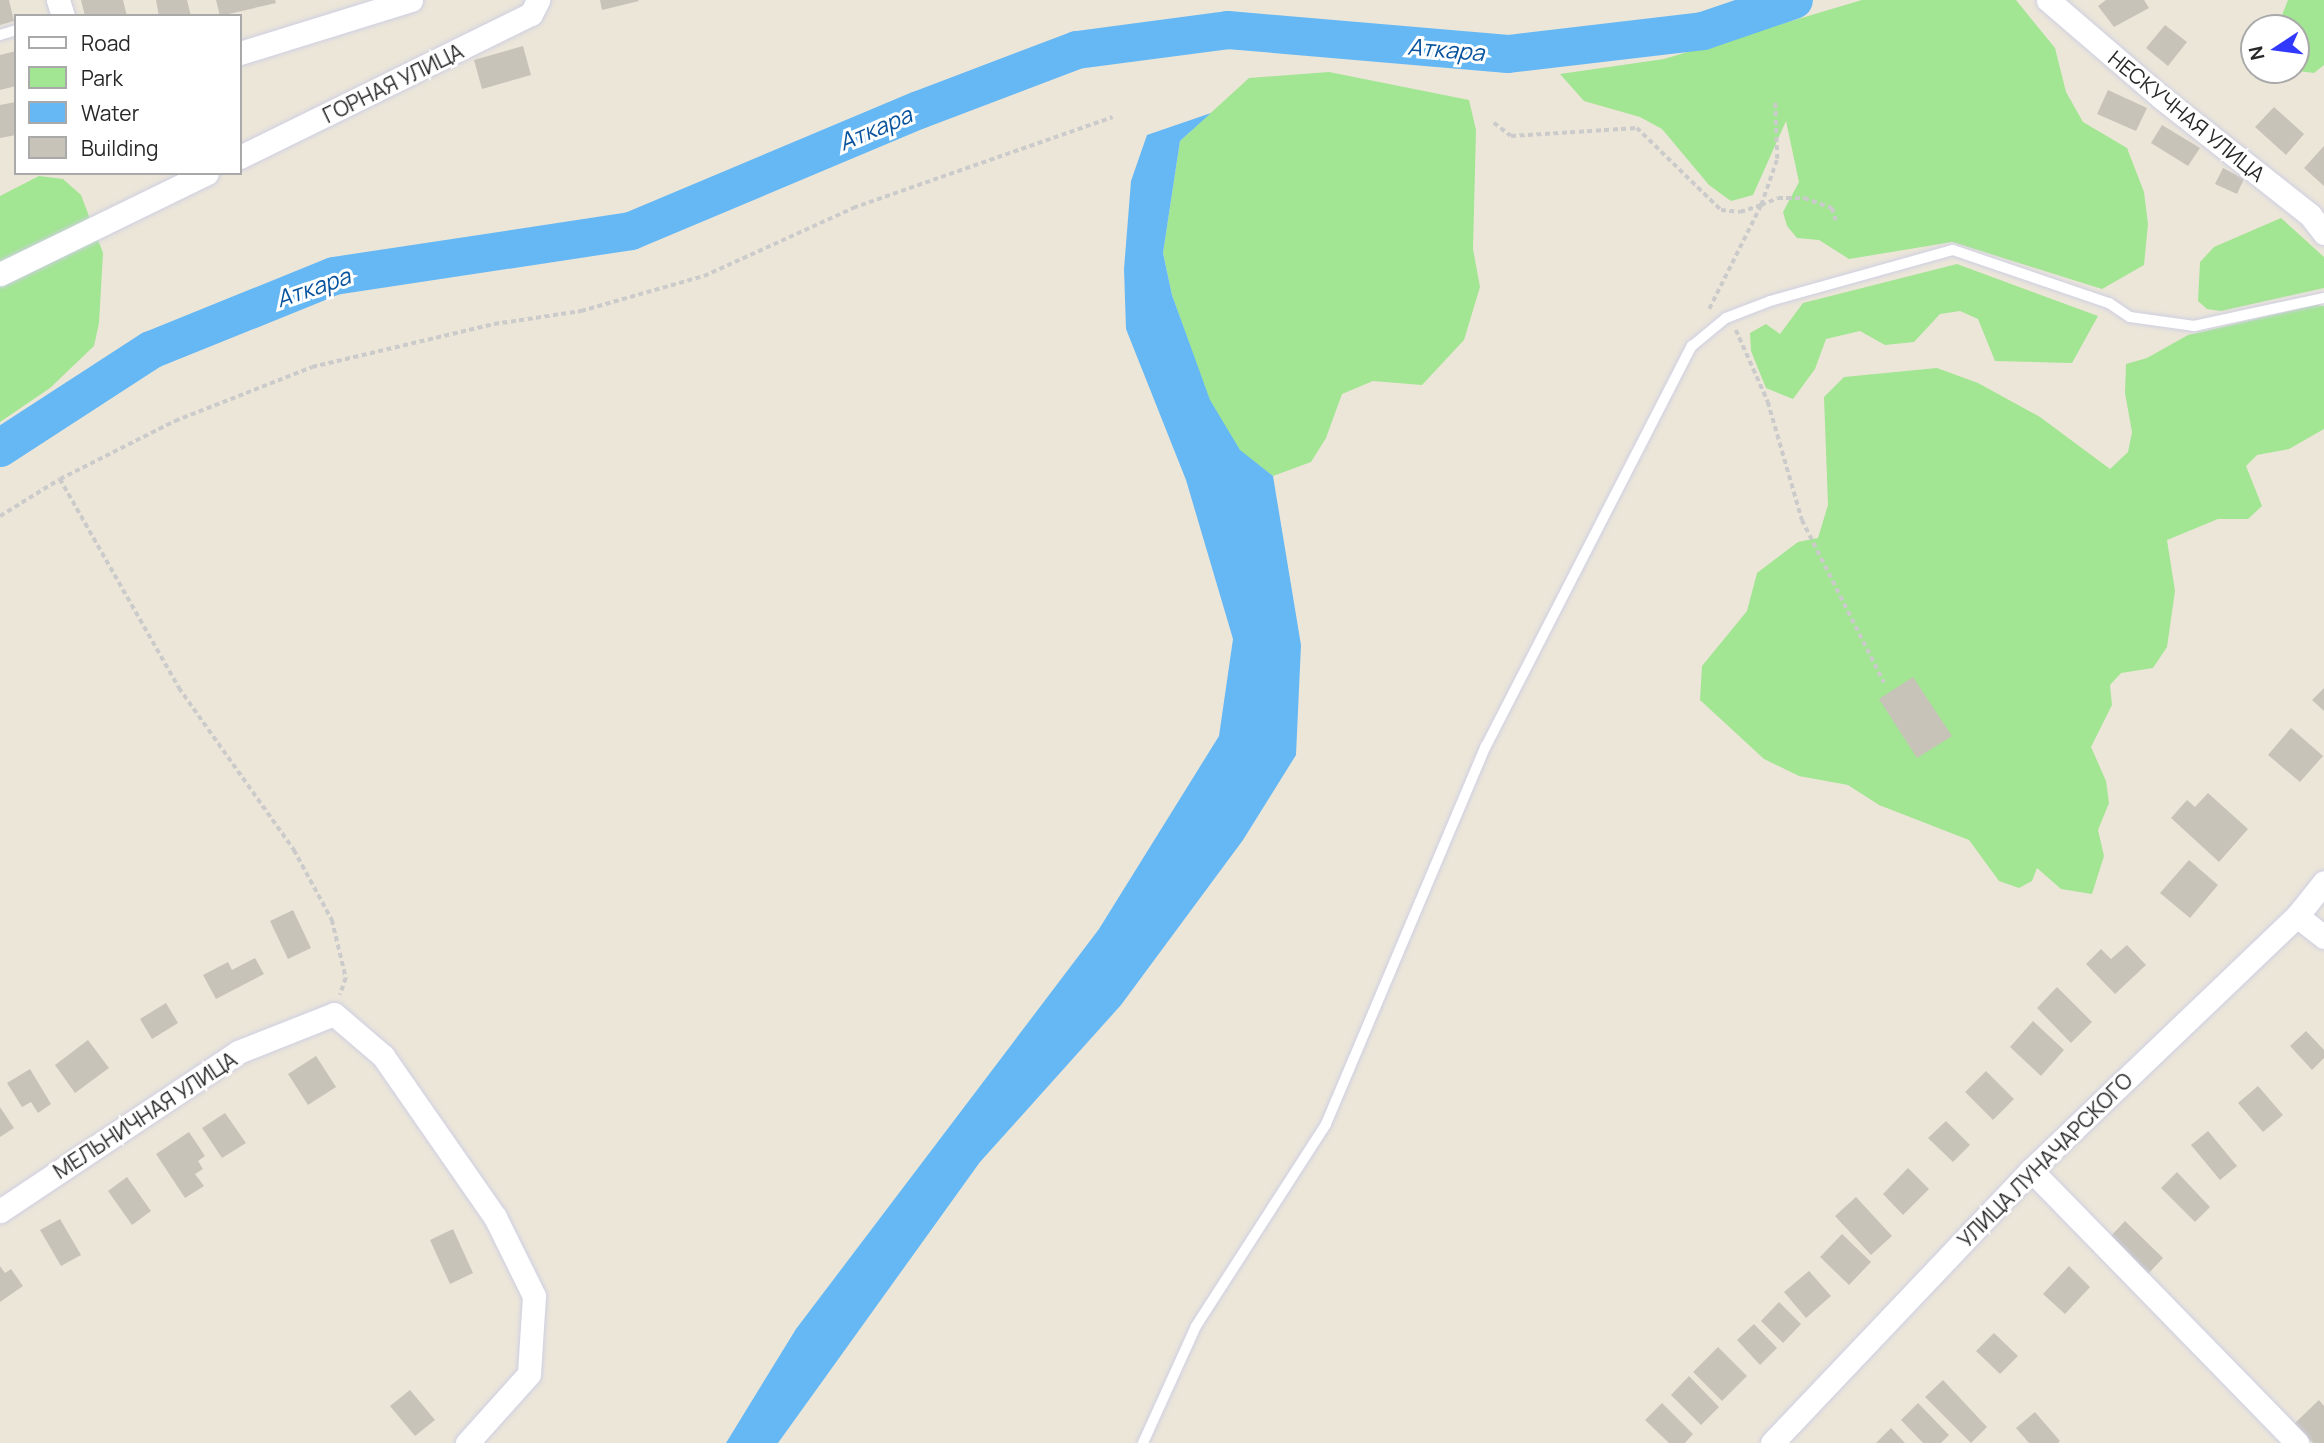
<!DOCTYPE html>
<meta charset="utf-8">
<style>
body{margin:0}
#map{position:relative;width:2324px;height:1443px;overflow:hidden;background:#ece6d9;font-family:Manrope,sans-serif}
div>[style]{position:absolute}
[style*='--x']{left:calc(var(--x)*1px);top:calc(var(--y)*1px);width:calc(var(--w)*1px);rotate:calc(var(--a)*1deg)}
.green>*{inset:0;background:#a2e592}
.water>*{inset:0;background:#66b8f4}
.river>*{height:38px;margin:-19px;padding:0 19px;transform-origin:19px;border-radius:19px;background:#66b8f4}
.building>*{inset:0;background:#c7c3b9}
.path>*{height:3.5px;margin-top:-1.75px;transform-origin:0;background:repeating-linear-gradient(90deg,#cbcbcb 0 5px,transparent 0 8.5px)}
.roads{filter:drop-shadow(0 0 2px #cecfe2) drop-shadow(0 0 2px #cecfe2)}
.service>*{height:10px;margin:-5px;padding:0 5px;transform-origin:5px;border-radius:5px;background:#fff}
.minor>*{height:23px;margin:-11.5px;padding:0 11.5px;transform-origin:11.5px;border-radius:11.5px;background:#fff}
span{translate:-50% -50%;white-space:nowrap;text-align:center;line-height:1.15;-webkit-text-stroke:6px #fff;paint-order:stroke}
.street-label{font-size:21px;color:#282828}
.water-label{font-size:23px;color:#07539d;font-style:italic}
.legend{position:absolute;left:14px;top:14px;width:228px;height:161px;box-sizing:border-box;background:#fff;border:2px solid #a9a9a9;margin:0;padding:9px 12px;list-style:none;font-size:21px;color:#282828}
.legend li{display:flex;align-items:center;gap:14px;height:35px}
.legend b{width:35px;border:2px solid #a9a9a9}
.north{position:absolute;left:2240px;top:14px;width:70px;height:70px;box-sizing:border-box;background:#fff;border:2px solid #a9a9a9;border-radius:50%;rotate:257deg;font-size:19px;font-weight:700;line-height:28px;text-align:center;color:#282828}
.north::after{content:'';display:block;margin:auto;width:24px;height:32px;background:#3239ff;clip-path:polygon(50% 0,100% 100%,50% 72%,0 100%)}
</style>
<div id="map">
<div class="green">
<div style="clip-path:polygon(1862px 0,2016px 0,2055px 48px,2066px 92px,2083px 122px,2127px 148px,2144px 192px,2148px 224px,2144px 265px,2102px 289px,1952px 242px,1849px 259px,1819px 240px,1797px 238px,1787px 226px,1783px 212px,1799px 182px,1786px 121px,1753px 195px,1731px 201px,1709px 185px,1662px 129px,1640px 117px,1584px 101px,1560px 74px,1664px 59px)"></div>
<div style="clip-path:polygon(2288px 0,2324px 0,2324px 65px,2314px 73px,2290px 70px,2296px 70px,2296px 28px,2277px 28px)"></div>
<div style="clip-path:polygon(1329px 72px,1469px 100px,1476px 130px,1473px 249px,1480px 287px,1464px 340px,1422px 385px,1373px 381px,1342px 394px,1326px 438px,1311px 462px,1273px 476px,1240px 451px,1209px 400px,1172px 295px,1163px 253px,1180px 141px,1249px 78px)"></div>
<div style="clip-path:polygon(39px 176px,63px 179px,81px 195px,103px 253px,99px 323px,94px 346px,50px 388px,0 422px,0 196px)"></div>
<div style="clip-path:polygon(2281px 218px,2324px 257px,2324px 288px,2221px 311px,2207px 309px,2198px 301px,2200px 262px,2214px 247px)"></div>
<div style="clip-path:polygon(1957px 264px,2098px 316px,2072px 363px,1995px 361px,1978px 319px,1960px 311px,1940px 314px,1914px 342px,1885px 345px,1860px 331px,1826px 339px,1815px 369px,1793px 399px,1766px 388px,1751px 351px,1750px 333px,1766px 324px,1780px 334px,1803px 303px)"></div>
<div style="clip-path:polygon(2316px 305px,2324px 306px,2324px 429px,2289px 449px,2257px 455px,2246px 466px,2262px 506px,2248px 519px,2218px 519px,2167px 540px,2175px 591px,2167px 647px,2153px 668px,2121px 673px,2110px 685px,2112px 705px,2091px 747px,2106px 781px,2109px 803px,2098px 830px,2104px 856px,2092px 894px,2061px 889px,2037px 868px,2032px 881px,2019px 888px,1999px 881px,1969px 840px,1879px 805px,1848px 785px,1799px 776px,1764px 759px,1700px 700px,1702px 666px,1747px 611px,1757px 573px,1798px 542px,1818px 538px,1828px 505px,1824px 397px,1844px 377px,1937px 368px,1978px 383px,2040px 417px,2110px 469px,2128px 452px,2132px 432px,2125px 393px,2126px 364px,2147px 358px,2188px 335px)"></div>
</div>
<div class="water">
<div style="clip-path:polygon(1211px 113px,1180px 141px,1163px 253px,1172px 295px,1210px 400px,1240px 450px,1273px 476px,1301px 645px,1296px 755px,1243px 840px,1121px 1005px,980px 1162px,778px 1443px,726px 1443px,796px 1329px,1099px 929px,1219px 736px,1233px 639px,1186px 480px,1126px 329px,1124px 269px,1131px 181px,1147px 135px)"></div>
</div>
<div class="river">
<div style="--x:0;--y:448;--w:180;--a:-33"></div>
<div style="--x:151;--y:350;--w:197;--a:-22"></div>
<div style="--x:334;--y:276;--w:300;--a:-8.6"></div>
<div style="--x:631;--y:231;--w:312;--a:-22.8"></div>
<div style="--x:919;--y:110;--w:169;--a:-20.8"></div>
<div style="--x:1077;--y:50;--w:152;--a:-7.5"></div>
<div style="--x:1228;--y:30;--w:281;--a:4.9"></div>
<div style="--x:1508;--y:54;--w:196;--a:-6.7"></div>
<div style="--x:1703;--y:31;--w:96;--a:-18.8"></div>
</div>
<div class="building">
<div style="clip-path:polygon(0 0,9px 0,14px 21px,0 25px)"></div>
<div style="clip-path:polygon(81px 0,123px 0,127px 16px,85px 16px)"></div>
<div style="clip-path:polygon(156px 0,187px 0,191px 16px,159px 16px)"></div>
<div style="clip-path:polygon(216px 0,275px 0,276px 3px,220px 16px)"></div>
<div style="clip-path:polygon(600px 0,638px 0,639px 1px,602px 10px)"></div>
<div style="clip-path:polygon(2106px 0,2144px 0,2149px 8px,2114px 27px,2098px 6px)"></div>
<div style="clip-path:polygon(2165px 25px,2187px 42px,2168px 66px,2146px 48px)"></div>
<div style="clip-path:polygon(523px 46px,531px 75px,482px 89px,474px 60px)"></div>
<div style="clip-path:polygon(16px 51px,16px 86px,0 90px,0 55px)"></div>
<div style="clip-path:polygon(2108px 90px,2147px 108px,2136px 131px,2097px 114px)"></div>
<div style="clip-path:polygon(16px 102px,16px 135px,0 138px,0 105px)"></div>
<div style="clip-path:polygon(2274px 107px,2304px 134px,2286px 155px,2255px 127px)"></div>
<div style="clip-path:polygon(2162px 125px,2200px 148px,2188px 166px,2151px 143px)"></div>
<div style="clip-path:polygon(2324px 146px,2324px 186px,2304px 168px)"></div>
<div style="clip-path:polygon(2223px 168px,2244px 179px,2237px 194px,2215px 184px)"></div>
<div style="clip-path:polygon(1913px 677px,1952px 736px,1917px 758px,1879px 699px)"></div>
<div style="clip-path:polygon(2324px 688px,2324px 711px,2312px 700px)"></div>
<div style="clip-path:polygon(2291px 728px,2323px 756px,2300px 782px,2268px 755px)"></div>
<div style="clip-path:polygon(2208px 793px,2248px 829px,2219px 862px,2171px 818px,2187px 800px,2195px 807px)"></div>
<div style="clip-path:polygon(2189px 860px,2218px 885px,2190px 918px,2160px 893px)"></div>
<div style="clip-path:polygon(293px 910px,311px 948px,288px 959px,270px 921px)"></div>
<div style="clip-path:polygon(2127px 945px,2146px 965px,2115px 994px,2086px 964px,2101px 949px,2111px 959px)"></div>
<div style="clip-path:polygon(255px 958px,264px 974px,216px 999px,203px 975px,228px 962px,232px 970px)"></div>
<div style="clip-path:polygon(2057px 987px,2092px 1022px,2071px 1043px,2037px 1008px)"></div>
<div style="clip-path:polygon(166px 1003px,178px 1023px,152px 1039px,140px 1019px)"></div>
<div style="clip-path:polygon(2033px 1021px,2064px 1050px,2041px 1076px,2010px 1047px)"></div>
<div style="clip-path:polygon(2306px 1031px,2324px 1050px,2324px 1058px,2312px 1070px,2290px 1046px)"></div>
<div style="clip-path:polygon(88px 1040px,109px 1068px,75px 1093px,55px 1065px)"></div>
<div style="clip-path:polygon(316px 1056px,336px 1087px,308px 1105px,288px 1074px)"></div>
<div style="clip-path:polygon(30px 1069px,51px 1104px,38px 1113px,31px 1102px,22px 1107px,7px 1083px)"></div>
<div style="clip-path:polygon(1986px 1071px,2014px 1099px,1993px 1120px,1965px 1092px)"></div>
<div style="clip-path:polygon(2258px 1086px,2283px 1115px,2263px 1132px,2238px 1103px)"></div>
<div style="clip-path:polygon(0 1107px,14px 1128px,0 1137px)"></div>
<div style="clip-path:polygon(225px 1113px,246px 1143px,222px 1158px,202px 1128px)"></div>
<div style="clip-path:polygon(1946px 1121px,1970px 1145px,1953px 1162px,1928px 1138px)"></div>
<div style="clip-path:polygon(2208px 1131px,2237px 1166px,2220px 1180px,2191px 1145px)"></div>
<div style="clip-path:polygon(189px 1132px,205px 1156px,198px 1161px,203px 1169px,195px 1174px,204px 1186px,185px 1198px,156px 1154px)"></div>
<div style="clip-path:polygon(1908px 1168px,1929px 1189px,1903px 1215px,1883px 1194px)"></div>
<div style="clip-path:polygon(2177px 1172px,2210px 1207px,2195px 1222px,2161px 1188px)"></div>
<div style="clip-path:polygon(127px 1177px,151px 1211px,132px 1225px,108px 1191px)"></div>
<div style="clip-path:polygon(1856px 1197px,1892px 1236px,1871px 1255px,1835px 1216px)"></div>
<div style="clip-path:polygon(60px 1219px,81px 1255px,61px 1266px,40px 1230px)"></div>
<div style="clip-path:polygon(2125px 1221px,2163px 1258px,2147px 1275px,2109px 1238px)"></div>
<div style="clip-path:polygon(453px 1229px,473px 1273px,450px 1284px,430px 1240px)"></div>
<div style="clip-path:polygon(1842px 1234px,1871px 1262px,1849px 1285px,1820px 1257px)"></div>
<div style="clip-path:polygon(0 1266px,5px 1273px,11px 1269px,23px 1286px,0 1302px)"></div>
<div style="clip-path:polygon(2069px 1266px,2090px 1287px,2065px 1314px,2043px 1294px)"></div>
<div style="clip-path:polygon(1809px 1271px,1831px 1296px,1806px 1318px,1784px 1292px)"></div>
<div style="clip-path:polygon(1779px 1302px,1801px 1324px,1783px 1343px,1761px 1321px)"></div>
<div style="clip-path:polygon(1754px 1324px,1777px 1348px,1760px 1365px,1737px 1340px)"></div>
<div style="clip-path:polygon(1994px 1333px,2018px 1356px,2000px 1374px,1976px 1351px)"></div>
<div style="clip-path:polygon(1718px 1347px,1747px 1376px,1722px 1401px,1693px 1372px)"></div>
<div style="clip-path:polygon(1689px 1376px,1719px 1407px,1701px 1425px,1671px 1395px)"></div>
<div style="clip-path:polygon(1943px 1380px,1987px 1427px,1971px 1443px,1925px 1397px)"></div>
<div style="clip-path:polygon(410px 1390px,435px 1420px,415px 1436px,390px 1406px)"></div>
<div style="clip-path:polygon(2319px 1400px,2324px 1406px,2324px 1443px,2313px 1443px,2294px 1424px)"></div>
<div style="clip-path:polygon(1662px 1403px,1693px 1434px,1685px 1443px,1669px 1443px,1645px 1420px)"></div>
<div style="clip-path:polygon(1918px 1403px,1949px 1435px,1941px 1443px,1923px 1443px,1901px 1420px)"></div>
<div style="clip-path:polygon(2035px 1412px,2060px 1441px,2058px 1443px,2029px 1443px,2016px 1428px)"></div>
<div style="clip-path:polygon(1891px 1428px,1905px 1443px,1876px 1443px)"></div>
</div>
<div class="path">
<div style="--x:1494;--y:123;--w:21;--a:37"></div>
<div style="--x:1511;--y:136;--w:126;--a:-3.6"></div>
<div style="--x:1637;--y:128;--w:117;--a:44.3"></div>
<div style="--x:1721;--y:210;--w:19;--a:6"></div>
<div style="--x:1740;--y:212;--w:22;--a:-18"></div>
<div style="--x:1761;--y:205;--w:49;--a:-70.8"></div>
<div style="--x:1777;--y:159;--w:57;--a:-92"></div>
<div style="--x:1709;--y:309;--w:116;--a:-63.4"></div>
<div style="--x:1761;--y:205;--w:18;--a:-22"></div>
<div style="--x:1778;--y:198;--w:26;--a:0"></div>
<div style="--x:1804;--y:198;--w:30;--a:20"></div>
<div style="--x:1832;--y:208;--w:13;--a:72"></div>
<div style="--x:1736;--y:330;--w:79;--a:66"></div>
<div style="--x:1768;--y:402;--w:123;--a:73.9"></div>
<div style="--x:1802;--y:520;--w:182;--a:63.2"></div>
<div style="--x:60;--y:479;--w:241;--a:60.3"></div>
<div style="--x:179;--y:688;--w:199;--a:54.6"></div>
<div style="--x:294;--y:850;--w:80;--a:61.5"></div>
<div style="--x:332;--y:920;--w:60;--a:76.4"></div>
<div style="--x:346;--y:978;--w:18;--a:109"></div>
<div style="--x:0;--y:516;--w:70;--a:-31.7"></div>
<div style="--x:60;--y:479;--w:129;--a:-26.8"></div>
<div style="--x:175;--y:421;--w:147;--a:-21.5"></div>
<div style="--x:312;--y:367;--w:187;--a:-13.3"></div>
<div style="--x:494;--y:324;--w:88;--a:-8.5"></div>
<div style="--x:581;--y:311;--w:128;--a:-15.9"></div>
<div style="--x:704;--y:276;--w:164;--a:-24.5"></div>
<div style="--x:853;--y:208;--w:275;--a:-19.3"></div>
</div>
<div class="roads">
<div class="service">
<div style="--x:0;--y:35;--w:17;--a:-17"></div>
<div style="--x:1143;--y:1443;--w:128;--a:-65.6"></div>
<div style="--x:1196;--y:1326;--w:240;--a:-57.2"></div>
<div style="--x:1326;--y:1124;--w:410;--a:-67.1"></div>
<div style="--x:1486;--y:746;--w:450;--a:-62.8"></div>
<div style="--x:1692;--y:346;--w:44;--a:-39.5"></div>
<div style="--x:1726;--y:318;--w:47;--a:-21.1"></div>
<div style="--x:1770;--y:301;--w:190;--a:-15.6"></div>
<div style="--x:1953;--y:250;--w:165;--a:18.8"></div>
<div style="--x:2109;--y:303;--w:25;--a:34"></div>
<div style="--x:2130;--y:317;--w:65;--a:8"></div>
<div style="--x:2194;--y:326;--w:133;--a:-12.2"></div>
</div>
<div class="minor">
<div style="--x:58;--y:0;--w:17;--a:73"></div>
<div style="--x:2048;--y:0;--w:150;--a:40.7"></div>
<div style="--x:2162;--y:98;--w:189;--a:38.3"></div>
<div style="--x:2310;--y:215;--w:23;--a:52"></div>
<div style="--x:240;--y:53;--w:179;--a:-17.2"></div>
<div style="--x:240;--y:157;--w:324;--a:-26.2"></div>
<div style="--x:531;--y:14;--w:16;--a:-63"></div>
<div style="--x:0;--y:274;--w:230;--a:-26"></div>
<div style="--x:2297;--y:916;--w:34;--a:38"></div>
<div style="--x:2031;--y:1170;--w:381;--a:45.7"></div>
<div style="--x:0;--y:1211;--w:286;--a:-33.7"></div>
<div style="--x:238;--y:1052;--w:103;--a:-21.6"></div>
<div style="--x:334;--y:1014;--w:65;--a:40.6"></div>
<div style="--x:383;--y:1056;--w:196;--a:55.2"></div>
<div style="--x:495;--y:1217;--w:88;--a:63.7"></div>
<div style="--x:534;--y:1296;--w:78;--a:93.7"></div>
<div style="--x:529;--y:1374;--w:93;--a:131.9"></div>
<div style="--x:1772;--y:1443;--w:376;--a:-46.5"></div>
<div style="--x:2031;--y:1170;--w:368;--a:-43.7"></div>
<div style="--x:2297;--y:916;--w:43;--a:-51.5"></div>
</div>
</div>
<div class="street-label">
<span style="left:393px;top:83px;rotate:-26deg">ГОРНАЯ УЛИЦА</span>
<span style="left:2187px;top:116px;rotate:39deg">НЕСКУЧНАЯ УЛИЦА</span>
<span style="left:145px;top:1115px;rotate:-33deg">МЕЛЬНИЧНАЯ УЛИЦА</span>
<span style="left:2045px;top:1160px;rotate:-45deg">УЛИЦА ЛУНАЧАРСКОГО</span>
</div>
<div class="water-label">
<span style="left:1446px;top:49px;rotate:5deg">Аткара</span>
<span style="left:875px;top:128px;rotate:-23deg">Аткара</span>
<span style="left:313px;top:287px;rotate:-19deg">Аткара</span>
</div>
<ul class="legend">
<li><b style="height:9px;background:#fff"></b>Road</li>
<li><b style="height:19px;background:#a2e592"></b>Park</li>
<li><b style="height:19px;background:#66b8f4"></b>Water</li>
<li><b style="height:19px;background:#c7c3b9"></b>Building</li>
</ul>
<div class="north">N</div>
</div>
